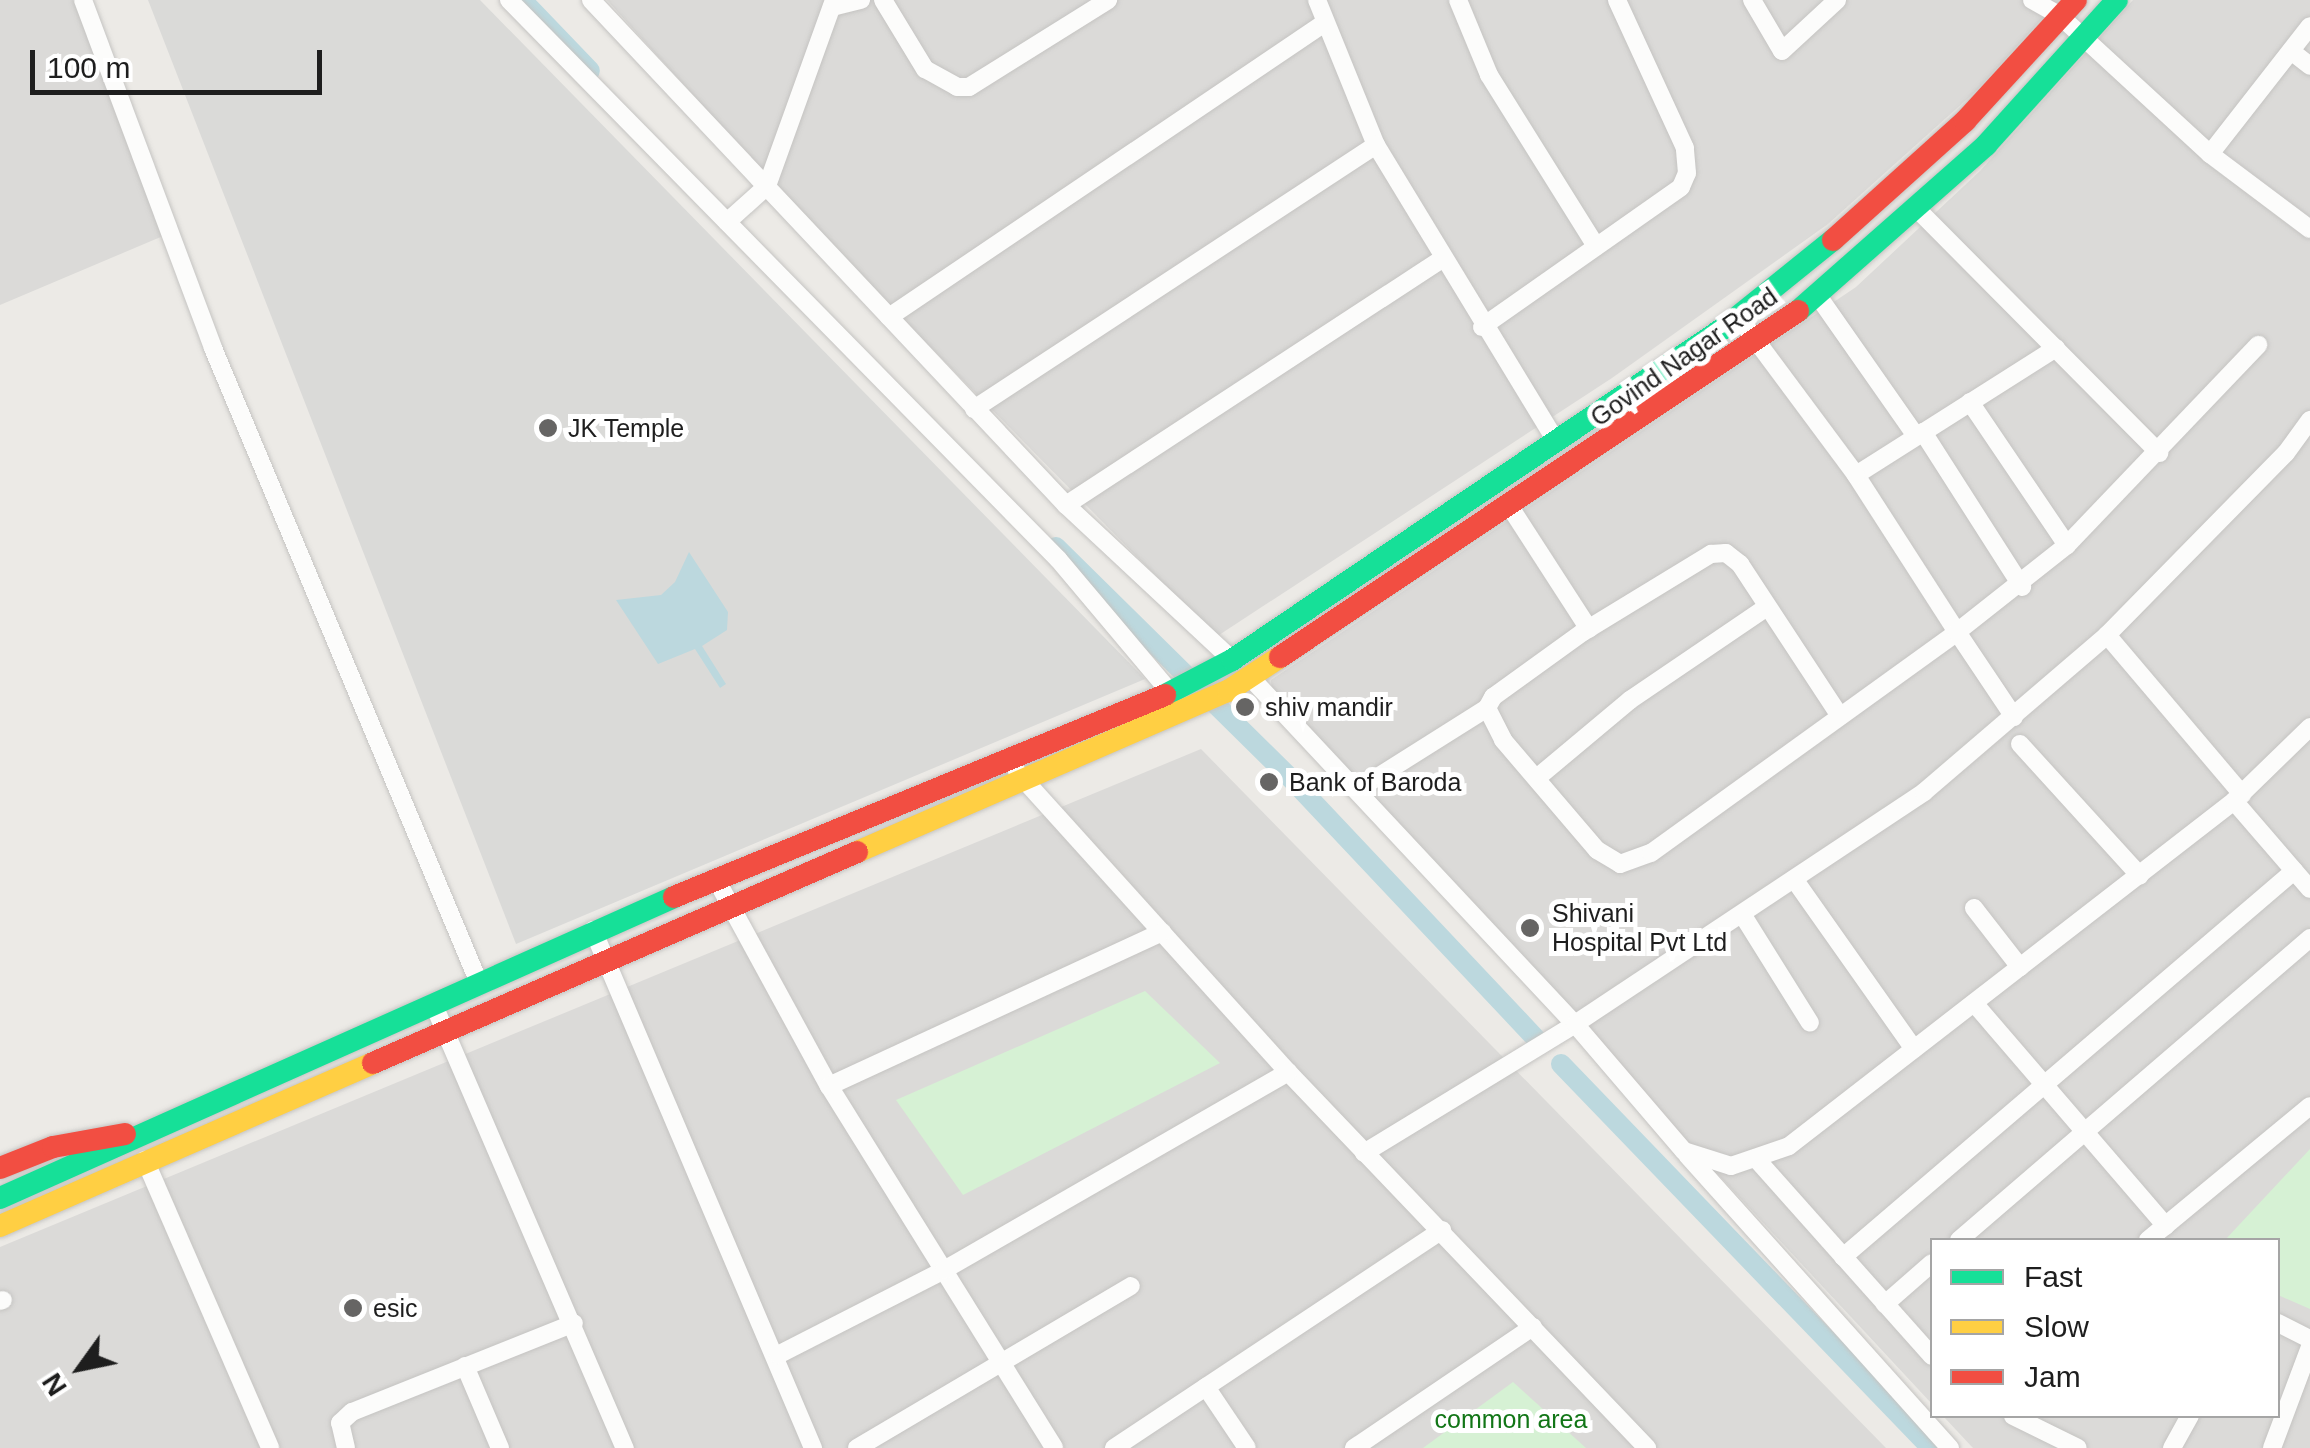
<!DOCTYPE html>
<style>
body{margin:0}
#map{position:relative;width:2310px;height:1448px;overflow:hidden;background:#eceae6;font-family:Arial,sans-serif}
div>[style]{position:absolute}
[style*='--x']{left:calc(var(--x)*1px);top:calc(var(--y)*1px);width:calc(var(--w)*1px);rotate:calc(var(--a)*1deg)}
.residential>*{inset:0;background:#dbdad8}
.religious>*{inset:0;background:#dadad8}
.park>*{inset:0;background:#d6f1d4}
.water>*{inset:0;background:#bcd8de}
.canal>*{height:20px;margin:-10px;padding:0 10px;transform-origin:10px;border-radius:10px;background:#bcd8de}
.roads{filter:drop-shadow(0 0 2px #c5c4c2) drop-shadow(0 0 2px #c5c4c2)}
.street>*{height:18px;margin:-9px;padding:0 9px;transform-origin:9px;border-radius:9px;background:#fcfcfb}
.fast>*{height:22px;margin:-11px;padding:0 11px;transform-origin:11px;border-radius:11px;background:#16e098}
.slow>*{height:22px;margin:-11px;padding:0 11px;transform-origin:11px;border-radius:11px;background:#ffcf43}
.jam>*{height:22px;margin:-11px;padding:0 11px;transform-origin:11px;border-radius:11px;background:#f24e42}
.dots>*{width:28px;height:28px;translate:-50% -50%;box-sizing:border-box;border:5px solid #fff;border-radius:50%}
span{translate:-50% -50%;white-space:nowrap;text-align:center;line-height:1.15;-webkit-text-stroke:10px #fff;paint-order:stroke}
.street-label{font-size:25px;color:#1e1e1e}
.poi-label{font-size:25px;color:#1e1e1e}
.left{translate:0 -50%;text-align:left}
.park-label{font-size:25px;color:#127617}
.legend{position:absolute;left:1930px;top:1238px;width:350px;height:180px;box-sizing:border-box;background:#fff;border:2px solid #a5a5a5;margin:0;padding:12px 18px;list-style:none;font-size:30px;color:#1e1e1e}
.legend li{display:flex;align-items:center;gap:20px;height:50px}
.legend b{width:50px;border:2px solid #a5a5a5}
.north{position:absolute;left:30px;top:1318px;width:100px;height:100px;-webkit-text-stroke:8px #fff;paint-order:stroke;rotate:237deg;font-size:28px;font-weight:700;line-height:40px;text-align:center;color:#1e1e1e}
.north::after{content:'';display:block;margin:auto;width:35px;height:45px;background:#1e1e1e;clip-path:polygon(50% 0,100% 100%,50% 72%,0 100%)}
.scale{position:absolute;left:30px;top:50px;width:292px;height:45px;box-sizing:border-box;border:5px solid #1e1e1e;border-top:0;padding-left:12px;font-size:30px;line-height:35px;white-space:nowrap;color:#1e1e1e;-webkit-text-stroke:8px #fff;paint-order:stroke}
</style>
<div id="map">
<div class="residential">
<div style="clip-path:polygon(0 0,75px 0,163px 236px,0 305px)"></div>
<div style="clip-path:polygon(607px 0,2059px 0,1976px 91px,1828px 224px,1612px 378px,1216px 637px,818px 233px)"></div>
<div style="clip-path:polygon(2133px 0,2310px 0,2310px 1448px,1973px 1448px,1943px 1416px,2278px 1416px,2278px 1240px,1932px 1240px,1932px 1404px,1272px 695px,1271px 680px,1856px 287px,1980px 171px)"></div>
<div style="clip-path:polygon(1201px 749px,1886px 1448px,0 1448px,0 1247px)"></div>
</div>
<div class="religious">
<div style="clip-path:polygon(148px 0,480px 0,1145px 679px,516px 944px)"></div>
</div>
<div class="park">
<div style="clip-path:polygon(1145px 991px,1220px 1063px,963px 1195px,896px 1100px)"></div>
<div style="clip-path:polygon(2310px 1149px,2310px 1309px,2278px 1295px,2278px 1240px,2225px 1240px)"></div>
<div style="clip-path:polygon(1513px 1382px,1586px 1448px,1423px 1448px)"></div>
</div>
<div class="water">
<div style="clip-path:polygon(689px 552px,728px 612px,727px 630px,702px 646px,726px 684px,720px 688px,695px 649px,658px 664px,616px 600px,661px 595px,675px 582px)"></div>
</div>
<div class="canal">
<div style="--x:522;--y:0;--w:98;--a:46.2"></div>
<div style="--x:1056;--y:547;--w:337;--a:44.6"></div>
<div style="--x:1296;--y:784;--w:349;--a:46.7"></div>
<div style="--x:1561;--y:1064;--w:533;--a:46.06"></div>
</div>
<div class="roads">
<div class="street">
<div style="--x:83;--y:0;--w:371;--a:69.5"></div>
<div style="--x:213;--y:348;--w:688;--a:67.27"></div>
<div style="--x:509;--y:0;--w:784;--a:45.52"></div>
<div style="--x:1058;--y:559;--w:175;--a:49.9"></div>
<div style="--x:591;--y:0;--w:693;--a:46.75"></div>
<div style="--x:1066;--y:505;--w:227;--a:43"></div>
<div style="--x:883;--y:0;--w:81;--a:58.7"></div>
<div style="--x:925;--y:69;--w:37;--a:29"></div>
<div style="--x:957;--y:87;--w:12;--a:0"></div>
<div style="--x:969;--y:87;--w:164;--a:-32"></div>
<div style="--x:1317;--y:0;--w:157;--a:67.9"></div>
<div style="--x:1376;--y:145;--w:346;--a:58.7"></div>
<div style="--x:1458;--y:0;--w:81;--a:67.5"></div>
<div style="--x:1489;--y:75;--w:202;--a:58"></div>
<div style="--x:1752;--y:0;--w:59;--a:59.5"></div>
<div style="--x:1782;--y:51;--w:75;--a:-42.8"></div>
<div style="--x:2032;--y:0;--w:31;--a:29"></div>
<div style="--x:2059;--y:15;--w:205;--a:42.6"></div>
<div style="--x:2210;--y:154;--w:125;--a:36.9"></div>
<div style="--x:832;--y:7;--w:30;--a:-14"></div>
<div style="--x:2291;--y:51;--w:24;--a:38"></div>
<div style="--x:2210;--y:154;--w:162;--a:-52"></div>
<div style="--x:1917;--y:209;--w:344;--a:45.2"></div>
<div style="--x:727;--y:222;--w:54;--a:-42"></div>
<div style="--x:767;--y:186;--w:198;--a:-70.2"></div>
<div style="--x:1818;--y:296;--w:171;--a:55"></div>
<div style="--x:889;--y:317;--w:524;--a:-34.02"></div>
<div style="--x:1482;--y:327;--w:243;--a:-35.1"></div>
<div style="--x:1681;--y:187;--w:15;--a:-67"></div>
<div style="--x:1687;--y:173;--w:25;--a:-95"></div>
<div style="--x:1685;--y:148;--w:163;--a:-114.7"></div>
<div style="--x:1970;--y:402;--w:173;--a:55.9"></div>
<div style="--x:974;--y:409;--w:481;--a:-33.3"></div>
<div style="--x:1923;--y:432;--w:184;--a:57.4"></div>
<div style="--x:1856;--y:475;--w:237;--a:-32.4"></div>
<div style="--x:1066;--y:505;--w:448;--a:-33.2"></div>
<div style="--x:1510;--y:507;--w:145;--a:57.1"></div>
<div style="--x:2107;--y:635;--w:209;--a:49.7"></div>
<div style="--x:1250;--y:677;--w:475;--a:46.9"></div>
<div style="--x:1575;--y:1024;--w:167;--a:49.4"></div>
<div style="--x:1684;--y:1151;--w:49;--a:17.7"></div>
<div style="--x:1731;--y:1166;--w:61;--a:-19"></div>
<div style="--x:1789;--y:1146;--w:563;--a:-37.79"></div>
<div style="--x:2234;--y:801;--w:106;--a:-44.2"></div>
<div style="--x:1487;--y:708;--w:36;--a:63"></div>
<div style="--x:1503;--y:740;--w:145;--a:49.5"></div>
<div style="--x:1597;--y:850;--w:27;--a:31"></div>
<div style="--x:1620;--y:864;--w:33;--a:-20"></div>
<div style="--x:1651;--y:853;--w:377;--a:-35.8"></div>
<div style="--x:1957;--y:632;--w:187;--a:-122.8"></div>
<div style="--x:1856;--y:475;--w:198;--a:-126.6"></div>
<div style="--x:2014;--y:717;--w:102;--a:-123.8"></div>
<div style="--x:1957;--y:632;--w:140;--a:-38.3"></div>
<div style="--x:2067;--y:545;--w:277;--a:-46.3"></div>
<div style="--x:2020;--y:744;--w:178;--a:47.7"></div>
<div style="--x:1017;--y:772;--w:404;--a:47.9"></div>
<div style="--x:1288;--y:1072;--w:520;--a:46.32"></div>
<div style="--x:1538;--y:777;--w:120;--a:-39.9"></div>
<div style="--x:1630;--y:700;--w:166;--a:-34.2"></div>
<div style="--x:1357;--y:790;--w:154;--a:-32.2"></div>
<div style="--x:1487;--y:708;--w:13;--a:-61"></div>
<div style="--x:1493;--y:697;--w:111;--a:-35.8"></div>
<div style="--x:1583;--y:632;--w:150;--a:-31.4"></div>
<div style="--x:1711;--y:554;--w:15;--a:-4"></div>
<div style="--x:1726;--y:553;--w:18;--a:38"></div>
<div style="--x:1740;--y:564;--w:182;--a:56.7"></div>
<div style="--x:2234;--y:801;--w:116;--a:49.2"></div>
<div style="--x:716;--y:879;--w:236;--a:61.4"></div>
<div style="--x:829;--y:1086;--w:426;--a:58.1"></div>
<div style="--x:1794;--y:879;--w:208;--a:54.8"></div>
<div style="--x:1974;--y:908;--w:75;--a:52.1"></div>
<div style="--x:1742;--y:914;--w:128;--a:58"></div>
<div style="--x:593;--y:930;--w:563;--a:66.99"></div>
<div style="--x:433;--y:1003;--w:485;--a:66.7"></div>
<div style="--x:1974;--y:1003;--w:294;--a:49.3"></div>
<div style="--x:829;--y:1086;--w:367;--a:-24.8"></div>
<div style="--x:1364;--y:1153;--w:247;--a:-31.4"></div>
<div style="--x:1575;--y:1024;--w:419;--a:-33.6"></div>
<div style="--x:1924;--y:792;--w:241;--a:-40.6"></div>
<div style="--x:2107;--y:635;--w:255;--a:-45.5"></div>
<div style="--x:2286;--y:453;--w:41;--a:-54"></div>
<div style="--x:1687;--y:1155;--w:394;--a:48.1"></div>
<div style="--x:145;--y:1160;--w:314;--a:66.5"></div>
<div style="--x:1759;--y:1162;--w:260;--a:48.3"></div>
<div style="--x:1959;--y:1240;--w:463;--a:-40.7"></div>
<div style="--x:2148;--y:1240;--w:210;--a:-39.6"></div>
<div style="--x:1843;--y:1257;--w:594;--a:-40.56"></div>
<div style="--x:0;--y:1301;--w:3;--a:-18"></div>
<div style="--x:1885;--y:1304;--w:62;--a:-41.1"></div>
<div style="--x:2278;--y:1323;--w:36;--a:27"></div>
<div style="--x:778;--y:1355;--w:186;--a:-27.1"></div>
<div style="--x:944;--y:1270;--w:397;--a:-29.9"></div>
<div style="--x:465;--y:1366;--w:89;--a:66.9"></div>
<div style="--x:1206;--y:1387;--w:73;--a:56.1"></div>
<div style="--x:2013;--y:1416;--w:72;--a:26.2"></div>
<div style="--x:346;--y:1448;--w:26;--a:-103"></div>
<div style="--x:340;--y:1423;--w:16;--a:-43"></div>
<div style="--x:352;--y:1412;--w:239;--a:-21.8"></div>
<div style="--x:857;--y:1448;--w:318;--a:-30.6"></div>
<div style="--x:1114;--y:1448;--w:394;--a:-33.6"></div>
<div style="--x:1354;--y:1448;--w:216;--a:-34.1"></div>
<div style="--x:2172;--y:1448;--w:37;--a:-61"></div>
<div style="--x:2272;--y:1448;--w:108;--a:-69.4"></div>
</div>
<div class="fast">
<div style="--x:1798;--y:311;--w:251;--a:-41.4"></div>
<div style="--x:1986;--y:145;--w:195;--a:-47.9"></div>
<div style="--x:1165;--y:695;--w:76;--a:-27.6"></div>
<div style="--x:1232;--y:660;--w:595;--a:-34.04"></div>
<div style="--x:1725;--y:327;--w:139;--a:-38.9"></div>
<div style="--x:0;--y:1198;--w:738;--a:-24.06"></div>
</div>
<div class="slow">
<div style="--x:857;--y:852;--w:404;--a:-23.5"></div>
<div style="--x:1228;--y:691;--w:62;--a:-33.2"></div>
<div style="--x:0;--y:1226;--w:407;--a:-23.6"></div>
</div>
<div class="jam">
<div style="--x:1833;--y:240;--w:178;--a:-42"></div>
<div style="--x:1965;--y:121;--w:164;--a:-47.5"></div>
<div style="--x:1280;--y:657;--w:623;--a:-33.74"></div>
<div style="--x:674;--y:897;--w:531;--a:-22.36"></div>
<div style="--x:373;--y:1063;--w:528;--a:-23.55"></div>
<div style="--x:0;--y:1168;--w:57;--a:-21.6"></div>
<div style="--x:53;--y:1147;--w:73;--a:-10.2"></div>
</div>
</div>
<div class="dots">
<div style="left:548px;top:428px;background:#666564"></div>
<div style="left:1245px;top:707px;background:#666564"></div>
<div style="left:1269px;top:782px;background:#666564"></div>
<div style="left:1530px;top:928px;background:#666564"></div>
<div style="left:353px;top:1308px;background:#666564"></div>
</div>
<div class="street-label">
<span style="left:1684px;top:357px;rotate:-35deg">Govind Nagar Road</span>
</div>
<div class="poi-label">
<span class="left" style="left:568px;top:428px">JK Temple</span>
<span class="left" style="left:1265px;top:707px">shiv mandir</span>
<span class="left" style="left:1289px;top:782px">Bank of Baroda</span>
<span class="left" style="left:1552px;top:928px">Shivani<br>Hospital Pvt Ltd</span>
<span class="left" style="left:373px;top:1308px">esic</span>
</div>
<div class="park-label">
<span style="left:1511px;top:1419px">common area</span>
</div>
<ul class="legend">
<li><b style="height:12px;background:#16e098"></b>Fast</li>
<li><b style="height:12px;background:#ffcf43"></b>Slow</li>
<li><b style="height:12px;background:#f24e42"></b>Jam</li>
</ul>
<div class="north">N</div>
<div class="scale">100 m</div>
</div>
